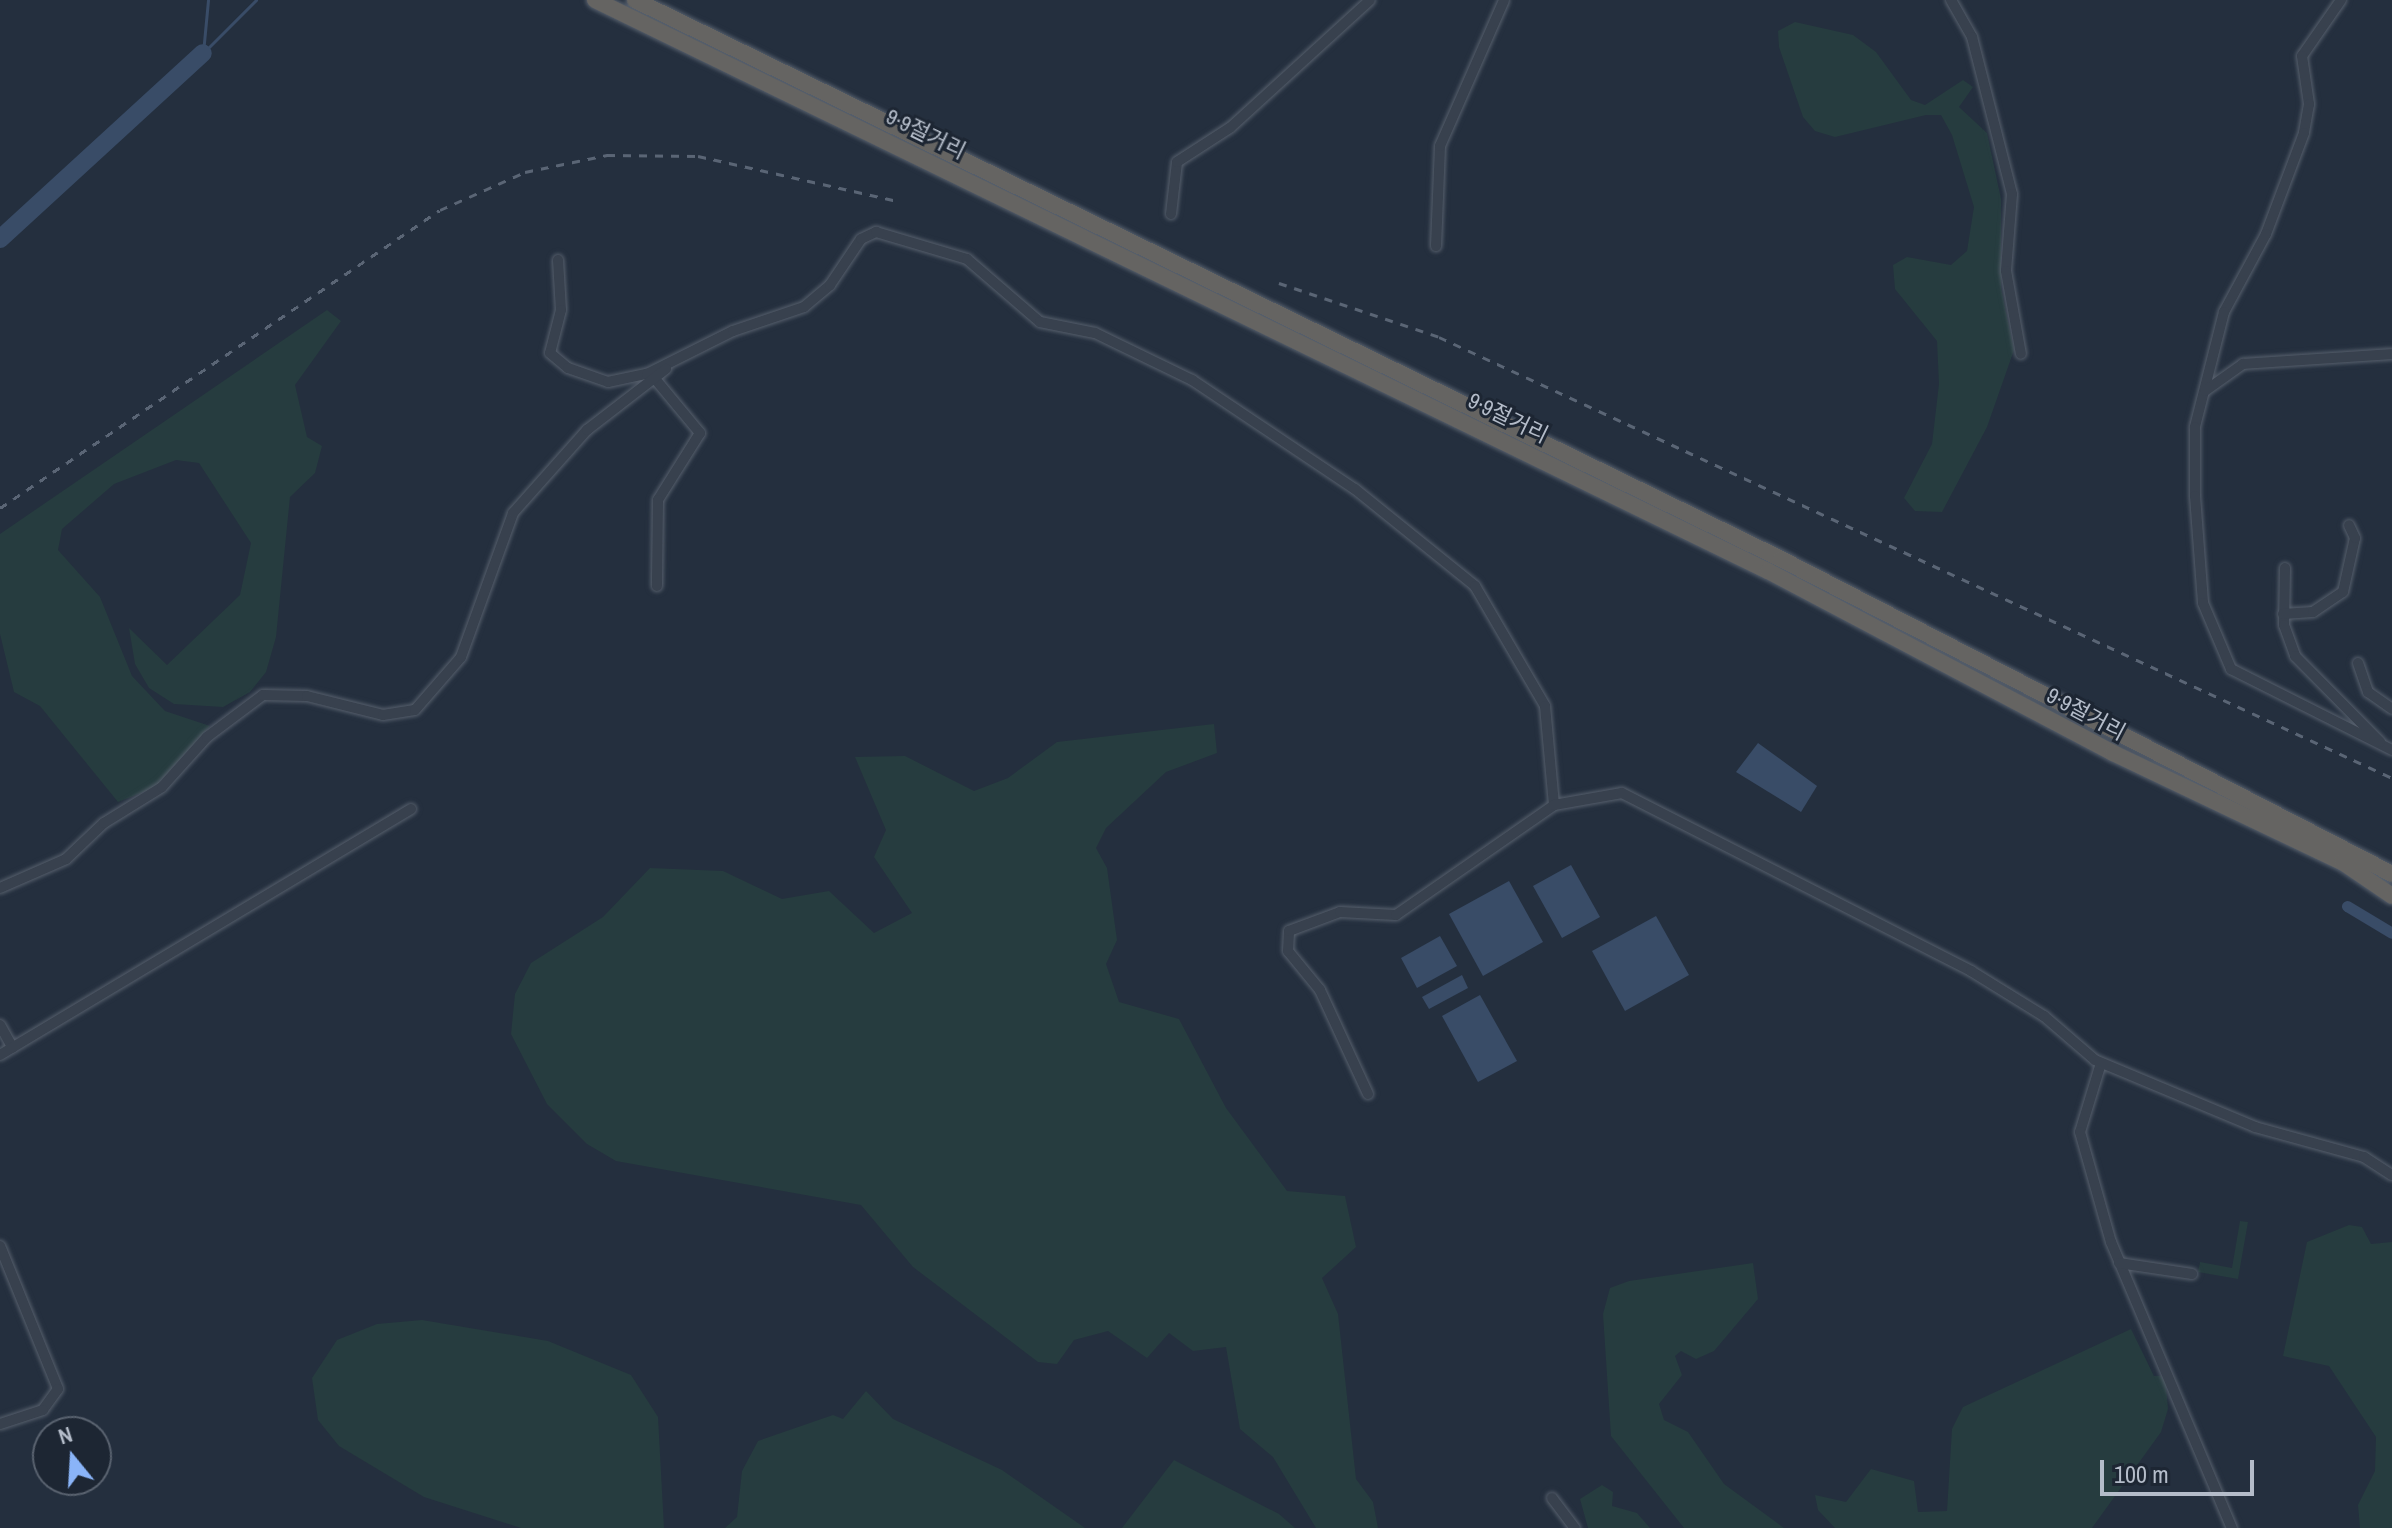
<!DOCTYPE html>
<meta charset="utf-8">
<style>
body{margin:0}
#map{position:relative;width:2392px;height:1528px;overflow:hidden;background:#242f3e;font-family:"Archivo Narrow","Noto Sans KR",sans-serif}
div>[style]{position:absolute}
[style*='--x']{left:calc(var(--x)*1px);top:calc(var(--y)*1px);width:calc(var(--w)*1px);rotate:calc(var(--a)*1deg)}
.green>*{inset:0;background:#263c3f}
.water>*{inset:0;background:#394c67}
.stream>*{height:3px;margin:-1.5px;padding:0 1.5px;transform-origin:1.5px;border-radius:1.5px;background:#394c67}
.canal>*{height:11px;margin:-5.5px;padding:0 5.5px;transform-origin:5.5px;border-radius:5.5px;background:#394c67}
.river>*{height:18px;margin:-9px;padding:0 9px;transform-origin:9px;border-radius:9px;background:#394c67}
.roads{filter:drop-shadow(0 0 2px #565f6c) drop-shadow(0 0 2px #565f6c)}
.minor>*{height:10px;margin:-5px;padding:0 5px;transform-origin:5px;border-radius:5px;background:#38414e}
.trunk>*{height:16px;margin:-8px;padding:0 8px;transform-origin:8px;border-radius:8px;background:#656462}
.rail>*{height:3px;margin-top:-1.5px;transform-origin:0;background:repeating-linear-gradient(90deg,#5a6575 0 8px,transparent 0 16px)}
span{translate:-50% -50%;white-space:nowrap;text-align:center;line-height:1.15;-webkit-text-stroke:6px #1d2633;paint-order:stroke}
.street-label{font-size:22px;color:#b4bcc9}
.north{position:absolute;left:32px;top:1416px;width:80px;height:80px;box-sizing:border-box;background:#1d2633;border:2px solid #59626f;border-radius:50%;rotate:342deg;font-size:22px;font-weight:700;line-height:32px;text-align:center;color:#b4bcc9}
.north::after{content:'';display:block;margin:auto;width:28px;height:36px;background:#8ab4f8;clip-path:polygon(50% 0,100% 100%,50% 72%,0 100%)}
.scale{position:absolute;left:2100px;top:1460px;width:154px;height:36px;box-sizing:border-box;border:4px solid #b4bcc9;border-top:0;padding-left:10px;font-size:24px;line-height:28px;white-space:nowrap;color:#b4bcc9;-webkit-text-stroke:6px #1d2633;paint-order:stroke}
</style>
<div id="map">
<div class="green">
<div style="clip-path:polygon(1795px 22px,1853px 35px,1876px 52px,1911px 100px,1925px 105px,1963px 80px,1973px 87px,1959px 107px,1987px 133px,2001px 199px,2001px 288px,2014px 350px,1987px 427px,1942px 512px,1915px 511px,1904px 498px,1932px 444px,1939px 384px,1937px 341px,1895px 289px,1893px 265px,1907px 257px,1951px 265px,1967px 251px,1974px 207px,1952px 135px,1941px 115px,1926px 115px,1835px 137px,1815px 131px,1803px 117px,1779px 47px,1778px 31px)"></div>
<div style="clip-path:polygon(327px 310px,341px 321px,295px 385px,307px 437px,322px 446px,315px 473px,290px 497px,276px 637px,266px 672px,250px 692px,223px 707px,174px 704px,149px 688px,135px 664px,129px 628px,167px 665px,240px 595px,251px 543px,199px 463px,176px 460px,114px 484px,62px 529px,58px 550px,100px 597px,132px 676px,165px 711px,210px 726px,154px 788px,118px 802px,40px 706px,14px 692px,0 634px,0 534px)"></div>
<div style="clip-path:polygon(1214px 724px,1217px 753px,1166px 772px,1106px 828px,1096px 848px,1107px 868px,1117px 940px,1106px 964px,1119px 1002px,1179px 1019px,1226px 1108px,1287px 1191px,1345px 1196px,1356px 1247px,1322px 1278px,1338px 1314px,1356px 1479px,1373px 1502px,1378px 1528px,1316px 1528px,1273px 1457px,1240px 1429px,1226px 1347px,1193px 1351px,1169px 1333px,1147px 1358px,1108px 1331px,1074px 1340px,1057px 1364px,1038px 1362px,913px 1267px,861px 1205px,616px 1161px,587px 1144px,547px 1104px,511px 1034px,515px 994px,531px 963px,603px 917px,650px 868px,723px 871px,782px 899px,829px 891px,874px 933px,912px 913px,874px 857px,886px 830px,855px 757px,905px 756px,974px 791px,1008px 778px,1057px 742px)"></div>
<div style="clip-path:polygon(2240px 1221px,2248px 1222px,2238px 1279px,2198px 1272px,2200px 1262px,2232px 1268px)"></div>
<div style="clip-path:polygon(2349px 1225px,2362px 1227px,2371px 1244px,2392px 1242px,2392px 1528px,2360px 1528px,2358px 1505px,2375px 1471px,2376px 1437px,2329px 1366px,2283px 1356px,2307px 1242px)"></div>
<div style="clip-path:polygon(1753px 1263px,1758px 1299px,1714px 1351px,1696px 1359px,1681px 1351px,1675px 1356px,1682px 1375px,1659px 1404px,1664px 1420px,1688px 1432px,1724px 1484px,1784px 1528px,1684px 1528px,1611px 1436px,1603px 1314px,1610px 1288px,1629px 1281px)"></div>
<div style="clip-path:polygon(422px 1320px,548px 1341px,631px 1375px,658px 1417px,664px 1528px,521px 1528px,424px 1497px,339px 1446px,318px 1420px,312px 1378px,337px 1340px,377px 1324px)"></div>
<div style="clip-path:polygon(2131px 1329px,2154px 1376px,2165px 1376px,2168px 1409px,2161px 1432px,2092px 1528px,1835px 1528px,1818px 1510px,1815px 1495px,1846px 1502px,1871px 1469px,1914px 1481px,1918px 1512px,1947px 1511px,1952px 1429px,1963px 1407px)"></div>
<div style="clip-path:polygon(866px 1391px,893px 1419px,1002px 1470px,1085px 1528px,725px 1528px,737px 1517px,742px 1471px,758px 1441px,833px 1415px,843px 1419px)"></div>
<div style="clip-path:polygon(1174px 1460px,1279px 1514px,1295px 1528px,1122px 1528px)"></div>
<div style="clip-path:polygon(1602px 1485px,1613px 1492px,1612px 1506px,1637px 1513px,1650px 1528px,1588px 1528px,1580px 1499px)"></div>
</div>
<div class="water">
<div style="clip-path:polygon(1758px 743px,1817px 786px,1801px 812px,1736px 772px)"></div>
<div style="clip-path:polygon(1571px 865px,1600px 917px,1562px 938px,1533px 886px)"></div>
<div style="clip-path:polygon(1509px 881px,1543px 942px,1483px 976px,1449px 914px)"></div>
<div style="clip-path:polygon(1656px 916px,1689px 975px,1625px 1011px,1592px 951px)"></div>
<div style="clip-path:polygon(1440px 936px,1457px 966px,1417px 988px,1401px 958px)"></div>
<div style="clip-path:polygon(1462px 975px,1468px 988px,1429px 1009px,1422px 997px)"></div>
<div style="clip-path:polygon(1480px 995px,1517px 1061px,1478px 1082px,1442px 1016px)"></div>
</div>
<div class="stream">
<div style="--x:203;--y:53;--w:75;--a:-45"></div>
<div style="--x:203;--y:53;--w:53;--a:-84.6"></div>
</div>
<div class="canal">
<div style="--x:2347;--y:906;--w:52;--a:31"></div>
</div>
<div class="river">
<div style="--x:0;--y:239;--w:275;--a:-42.5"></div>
</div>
<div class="roads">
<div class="minor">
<div style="--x:1951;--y:0;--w:43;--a:60.4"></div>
<div style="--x:1972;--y:37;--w:162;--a:75.7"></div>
<div style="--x:2012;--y:194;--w:77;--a:94.5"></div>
<div style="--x:2006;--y:271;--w:84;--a:79.8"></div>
<div style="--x:2341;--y:0;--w:68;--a:124.9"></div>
<div style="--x:2302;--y:56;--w:49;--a:81.7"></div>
<div style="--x:2309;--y:104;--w:29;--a:100"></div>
<div style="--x:2304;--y:133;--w:108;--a:110.6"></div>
<div style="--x:2266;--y:234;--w:89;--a:118.3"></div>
<div style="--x:2224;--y:312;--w:119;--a:104.2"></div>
<div style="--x:2195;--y:427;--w:69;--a:90"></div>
<div style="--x:2195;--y:496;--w:107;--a:85.7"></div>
<div style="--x:2203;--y:603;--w:72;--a:67"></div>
<div style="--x:2231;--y:669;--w:180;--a:26.7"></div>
<div style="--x:1171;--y:214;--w:52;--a:-83.4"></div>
<div style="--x:1177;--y:162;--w:64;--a:-32.9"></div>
<div style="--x:1231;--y:127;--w:188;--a:-42.4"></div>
<div style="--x:1436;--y:246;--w:100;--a:-87.7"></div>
<div style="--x:1440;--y:146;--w:159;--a:-66.3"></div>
<div style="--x:558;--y:260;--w:50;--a:86.6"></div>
<div style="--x:561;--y:310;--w:44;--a:104.3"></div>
<div style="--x:550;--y:353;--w:23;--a:40"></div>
<div style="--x:568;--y:368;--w:42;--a:19.3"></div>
<div style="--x:608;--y:382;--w:40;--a:-12"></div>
<div style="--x:647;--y:374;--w:96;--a:-26.6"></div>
<div style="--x:733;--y:331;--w:75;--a:-18.7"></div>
<div style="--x:804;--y:307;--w:34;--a:-40"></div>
<div style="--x:830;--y:285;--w:55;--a:-56"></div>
<div style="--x:861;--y:239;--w:17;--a:-25"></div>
<div style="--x:876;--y:232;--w:95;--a:16.5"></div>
<div style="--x:967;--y:259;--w:96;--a:40.8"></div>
<div style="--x:1040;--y:322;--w:56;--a:11.3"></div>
<div style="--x:1095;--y:333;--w:108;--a:25.9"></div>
<div style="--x:1192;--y:380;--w:196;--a:33.8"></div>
<div style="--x:1355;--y:489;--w:154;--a:38.9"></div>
<div style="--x:1475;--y:586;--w:139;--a:59.7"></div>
<div style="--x:1545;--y:706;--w:99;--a:84.8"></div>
<div style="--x:656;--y:380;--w:69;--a:50.3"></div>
<div style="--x:700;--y:433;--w:79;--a:122.1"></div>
<div style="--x:658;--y:500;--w:86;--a:90.7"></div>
<div style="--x:2205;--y:391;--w:47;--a:-35.4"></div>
<div style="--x:2243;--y:364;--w:149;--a:-3.8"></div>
<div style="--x:2285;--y:568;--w:57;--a:91"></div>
<div style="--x:2284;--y:625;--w:33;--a:70"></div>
<div style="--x:2295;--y:656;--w:121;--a:45.3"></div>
<div style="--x:2283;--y:614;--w:30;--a:-4"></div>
<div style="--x:2313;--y:612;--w:36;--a:-34"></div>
<div style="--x:2343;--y:592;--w:55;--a:-77.5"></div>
<div style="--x:2355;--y:538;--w:14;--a:-115"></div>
<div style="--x:2358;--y:663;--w:31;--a:71"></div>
<div style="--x:2368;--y:692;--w:29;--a:35"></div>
<div style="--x:0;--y:888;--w:72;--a:-23.7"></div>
<div style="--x:66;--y:859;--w:52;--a:-43.5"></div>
<div style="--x:104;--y:823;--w:68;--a:-31.8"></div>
<div style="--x:162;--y:787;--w:67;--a:-48"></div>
<div style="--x:207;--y:737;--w:70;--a:-36.9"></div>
<div style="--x:263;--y:695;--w:44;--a:1.3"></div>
<div style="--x:307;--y:696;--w:78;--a:14"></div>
<div style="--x:383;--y:715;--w:32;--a:-9"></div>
<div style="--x:415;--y:710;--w:70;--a:-49"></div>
<div style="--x:461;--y:657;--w:153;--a:-70.1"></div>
<div style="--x:513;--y:513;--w:111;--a:-48.3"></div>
<div style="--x:587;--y:430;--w:100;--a:-37.7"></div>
<div style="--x:0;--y:1025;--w:26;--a:61"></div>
<div style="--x:0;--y:1055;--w:479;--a:-30.9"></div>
<div style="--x:2101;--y:1063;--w:72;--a:106.9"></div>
<div style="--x:2080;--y:1132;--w:114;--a:74.3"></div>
<div style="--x:2111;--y:1242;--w:311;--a:67.1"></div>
<div style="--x:1368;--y:1094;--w:115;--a:-114.8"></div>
<div style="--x:1320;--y:990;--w:50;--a:-129.4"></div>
<div style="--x:1288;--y:951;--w:20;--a:-87"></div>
<div style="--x:1289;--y:931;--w:54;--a:-20.4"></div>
<div style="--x:1340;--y:912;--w:56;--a:3.1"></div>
<div style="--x:1396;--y:915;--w:193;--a:-34.8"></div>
<div style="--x:1554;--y:805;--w:69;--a:-10"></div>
<div style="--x:1622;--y:793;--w:392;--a:27"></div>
<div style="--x:1971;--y:971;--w:86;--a:31.7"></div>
<div style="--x:2044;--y:1016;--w:67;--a:40.8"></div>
<div style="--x:2095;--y:1060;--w:173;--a:22.7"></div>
<div style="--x:2255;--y:1127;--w:113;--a:15.4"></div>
<div style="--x:2364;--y:1157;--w:33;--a:33"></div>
<div style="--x:0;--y:1246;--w:154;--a:67.9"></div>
<div style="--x:58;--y:1389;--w:26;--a:126"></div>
<div style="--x:43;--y:1410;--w:45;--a:162"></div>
<div style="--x:2119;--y:1263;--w:74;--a:8.6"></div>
<div style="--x:1552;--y:1498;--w:38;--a:53"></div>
</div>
<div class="trunk">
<div style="--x:595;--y:0;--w:1305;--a:25.96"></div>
<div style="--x:1768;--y:571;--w:390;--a:27.8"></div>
<div style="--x:2113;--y:753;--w:254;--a:25.5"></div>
<div style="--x:2342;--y:862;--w:60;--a:34.2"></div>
<div style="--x:635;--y:0;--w:1275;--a:26"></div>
<div style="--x:1781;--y:559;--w:687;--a:27.27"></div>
</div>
</div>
<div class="rail">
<div style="--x:1279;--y:283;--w:169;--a:18.6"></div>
<div style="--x:1439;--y:337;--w:1050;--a:24.83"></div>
<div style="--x:0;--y:508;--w:531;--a:-34.11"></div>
<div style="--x:440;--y:210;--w:93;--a:-24.1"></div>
<div style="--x:525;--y:172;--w:84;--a:-11.7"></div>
<div style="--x:607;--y:155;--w:91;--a:0.6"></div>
<div style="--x:698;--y:156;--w:201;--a:12.7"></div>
</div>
<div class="street-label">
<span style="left:926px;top:134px;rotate:26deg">9·9절거리</span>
<span style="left:1508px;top:418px;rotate:26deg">9·9절거리</span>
<span style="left:2086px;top:714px;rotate:28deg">9·9절거리</span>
</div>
<div class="north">N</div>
<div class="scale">100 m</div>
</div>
